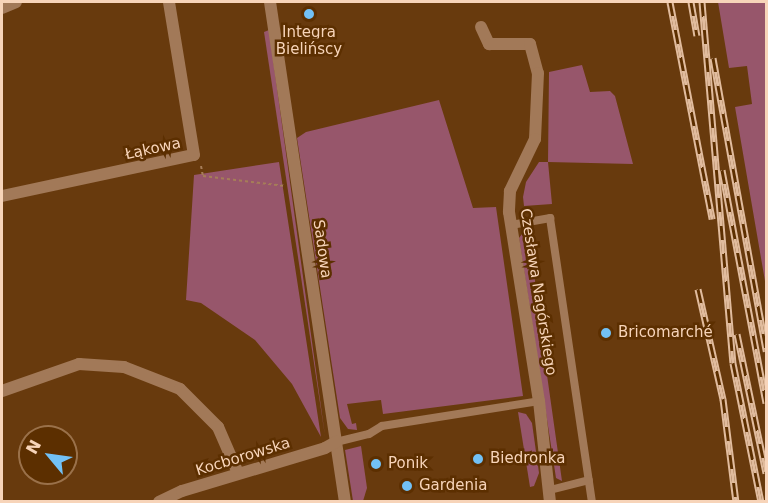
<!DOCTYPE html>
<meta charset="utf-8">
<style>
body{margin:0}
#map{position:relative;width:768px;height:503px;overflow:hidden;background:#683a0d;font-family:"DejaVu Sans",sans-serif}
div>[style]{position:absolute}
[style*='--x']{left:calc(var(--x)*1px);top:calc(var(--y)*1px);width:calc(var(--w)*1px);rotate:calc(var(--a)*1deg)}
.green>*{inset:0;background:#97566b}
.path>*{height:2px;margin-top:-1px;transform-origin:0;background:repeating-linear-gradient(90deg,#a67d58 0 3px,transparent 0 6px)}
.service>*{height:8px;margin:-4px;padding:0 4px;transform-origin:4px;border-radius:4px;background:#a27958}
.minor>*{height:12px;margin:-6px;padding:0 6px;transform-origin:6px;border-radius:6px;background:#a27958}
.rail>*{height:7px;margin-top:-3.5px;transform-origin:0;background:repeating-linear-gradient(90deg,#5c2f00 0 14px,#e1bc9e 0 28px);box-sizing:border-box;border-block:2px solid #e1bc9e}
.dots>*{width:16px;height:16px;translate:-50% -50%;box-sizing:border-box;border:3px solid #5c2f00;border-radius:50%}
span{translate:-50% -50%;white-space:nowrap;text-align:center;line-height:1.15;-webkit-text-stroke:5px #5c2f00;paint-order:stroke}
.poi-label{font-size:15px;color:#f7d4b9}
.left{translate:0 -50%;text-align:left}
.street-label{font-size:15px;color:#f7d4b9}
.frame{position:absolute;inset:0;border:3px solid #f7d4b9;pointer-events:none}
.north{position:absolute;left:18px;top:425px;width:60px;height:60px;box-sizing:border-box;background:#5c2f00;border:2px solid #9a714a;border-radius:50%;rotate:299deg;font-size:16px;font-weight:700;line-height:24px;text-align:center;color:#f7d4b9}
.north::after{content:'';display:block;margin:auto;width:21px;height:27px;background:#72c1f5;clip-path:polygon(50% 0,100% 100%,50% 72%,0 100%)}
</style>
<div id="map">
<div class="green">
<div style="clip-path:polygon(718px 2px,766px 2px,766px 287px,735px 107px,752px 104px,747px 66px,729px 68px)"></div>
<div style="clip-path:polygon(269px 30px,325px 436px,264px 32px)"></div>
<div style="clip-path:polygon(582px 65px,590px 92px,610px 91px,615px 96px,633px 164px,548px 162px,552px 204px,524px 206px,523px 197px,526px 182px,539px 162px,548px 162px,549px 72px)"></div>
<div style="clip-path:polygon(439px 100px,473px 208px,496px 207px,523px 396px,383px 414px,381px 400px,347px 404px,352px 424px,356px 423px,357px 430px,348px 429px,340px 418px,297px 138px,306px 132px)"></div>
<div style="clip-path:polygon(279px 162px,321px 437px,292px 384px,255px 340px,201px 303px,186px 300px,194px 175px)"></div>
<div style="clip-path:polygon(528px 226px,547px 375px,562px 481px,556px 478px,519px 238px)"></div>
<div style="clip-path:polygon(518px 412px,526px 414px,532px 423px,539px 473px,534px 486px,530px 487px)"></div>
<div style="clip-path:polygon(361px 446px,367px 488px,363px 501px,353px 501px,345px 450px)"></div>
</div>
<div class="path">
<div style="--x:201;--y:166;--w:10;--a:79"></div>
<div style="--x:203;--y:176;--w:83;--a:7"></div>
</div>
<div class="service">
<div style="--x:511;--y:225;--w:40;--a:-10"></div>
<div style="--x:550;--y:218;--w:287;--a:81.6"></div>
<div style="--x:336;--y:442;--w:34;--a:-14"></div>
<div style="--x:369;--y:434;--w:15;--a:-32"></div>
<div style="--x:382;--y:426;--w:159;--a:-9"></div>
<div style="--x:550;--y:490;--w:40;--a:-14.4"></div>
</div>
<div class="minor">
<div style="--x:270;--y:2;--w:506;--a:81.47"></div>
<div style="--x:2;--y:8;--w:15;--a:-23"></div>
<div style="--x:481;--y:27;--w:19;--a:65"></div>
<div style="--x:489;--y:44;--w:41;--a:0"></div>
<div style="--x:530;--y:44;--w:30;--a:75"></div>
<div style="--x:538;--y:73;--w:66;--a:92.6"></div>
<div style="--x:535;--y:139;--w:58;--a:115.7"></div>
<div style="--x:510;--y:191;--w:21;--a:93"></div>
<div style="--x:509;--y:212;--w:191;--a:81"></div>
<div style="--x:539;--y:401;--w:102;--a:83.8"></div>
<div style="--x:2;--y:196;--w:196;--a:-12.1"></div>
<div style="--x:194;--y:155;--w:155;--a:-99.3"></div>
<div style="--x:2;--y:391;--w:82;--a:-19.3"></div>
<div style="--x:79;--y:364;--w:45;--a:3.8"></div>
<div style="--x:124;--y:367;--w:60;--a:21.4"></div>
<div style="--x:180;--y:389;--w:54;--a:45"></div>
<div style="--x:218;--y:427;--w:50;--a:66.5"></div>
<div style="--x:159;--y:502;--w:25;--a:-26"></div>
<div style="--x:182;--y:491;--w:149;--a:-16.7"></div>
<div style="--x:325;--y:448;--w:13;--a:-29"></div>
</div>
<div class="rail">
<div style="--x:670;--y:2;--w:221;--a:79"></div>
<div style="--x:691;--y:2;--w:34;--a:80"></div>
<div style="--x:702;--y:2;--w:362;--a:85.1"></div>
<div style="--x:733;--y:363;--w:142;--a:78.6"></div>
<div style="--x:713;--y:58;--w:298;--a:79.7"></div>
<div style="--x:722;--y:170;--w:237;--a:79.3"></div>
<div style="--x:698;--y:289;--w:113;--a:77.2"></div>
<div style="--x:723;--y:399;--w:104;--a:82.8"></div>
<div style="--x:737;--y:334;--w:142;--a:78.2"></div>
</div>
<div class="dots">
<div style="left:309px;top:14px;background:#72c1f5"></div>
<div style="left:606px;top:333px;background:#72c1f5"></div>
<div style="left:478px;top:459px;background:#72c1f5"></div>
<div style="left:376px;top:464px;background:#72c1f5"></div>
<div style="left:407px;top:486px;background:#72c1f5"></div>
</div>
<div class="poi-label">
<span style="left:309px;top:41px">Integra<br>Bielińscy</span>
<span class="left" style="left:618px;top:333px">Bricomarché</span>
<span class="left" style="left:490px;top:459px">Biedronka</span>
<span class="left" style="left:388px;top:464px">Ponik</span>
<span class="left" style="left:419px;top:486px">Gardenia</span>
</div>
<div class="street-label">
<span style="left:153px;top:149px;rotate:-12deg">Łąkowa</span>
<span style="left:322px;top:249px;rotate:82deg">Sadowa</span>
<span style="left:538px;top:292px;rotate:81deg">Czesława Nagórskiego</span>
<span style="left:243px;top:457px;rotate:-17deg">Kocborowska</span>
</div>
<div class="frame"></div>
<div class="north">N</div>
</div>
